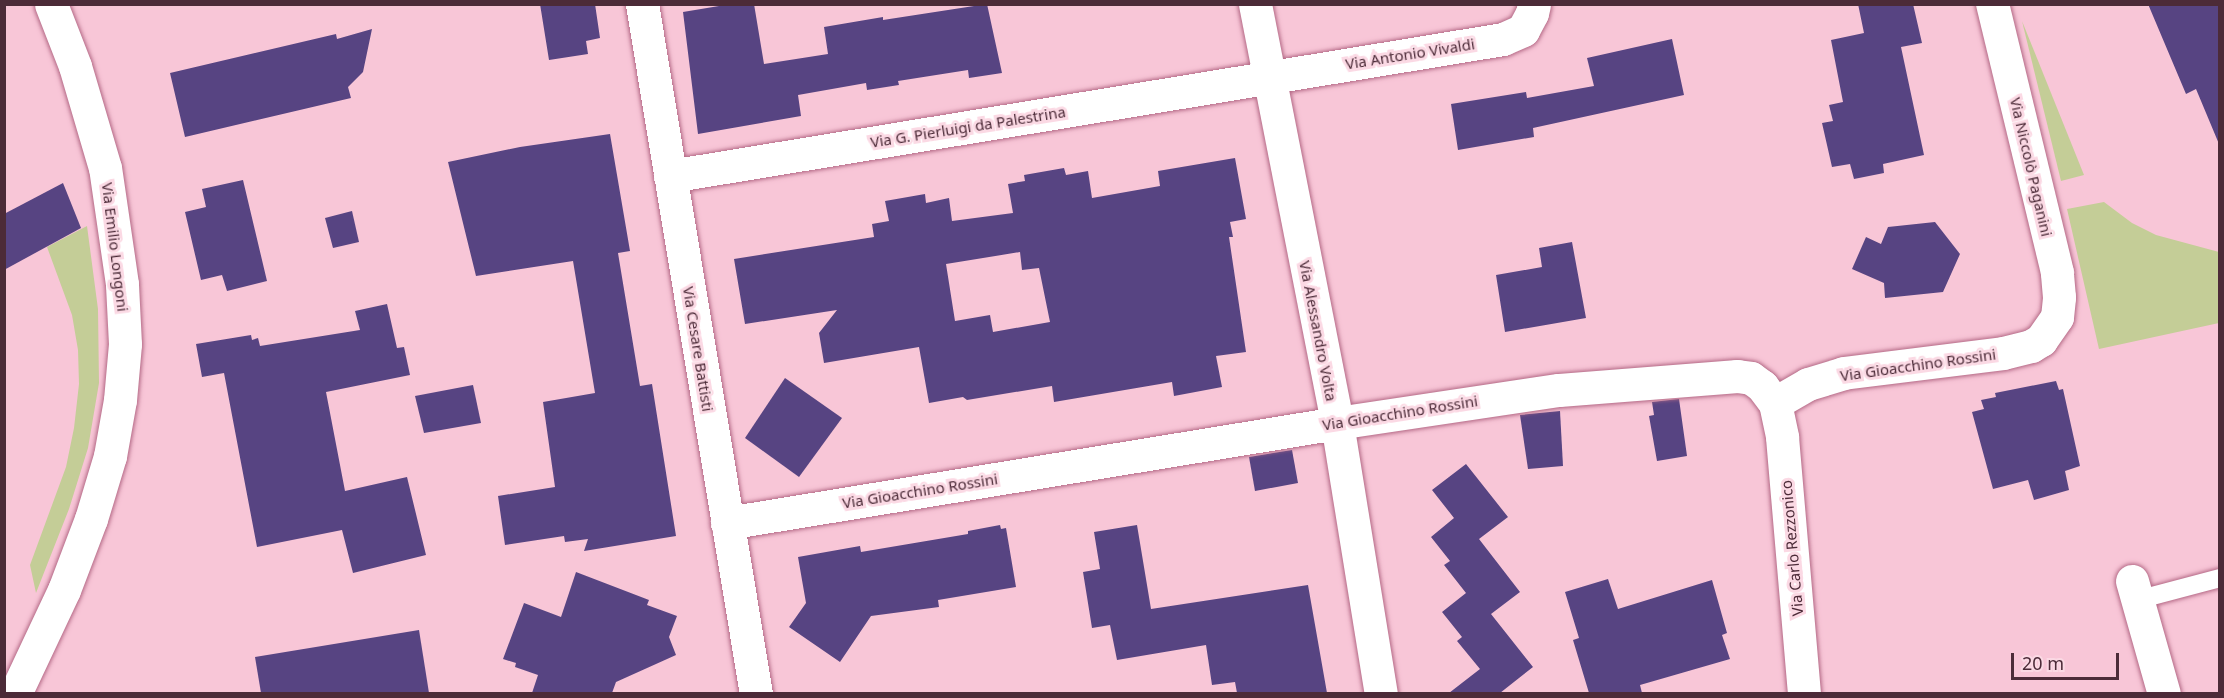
<!DOCTYPE html>
<meta charset="utf-8">
<style>
body{margin:0}
#map{position:relative;width:2224px;height:698px;overflow:hidden;background:#f8c6d7;font-family:"Noto Sans",sans-serif}
div>[style]{position:absolute}
[style*='--x']{left:calc(var(--x)*1px);top:calc(var(--y)*1px);width:calc(var(--w)*1px);rotate:calc(var(--a)*1deg)}
.green>*{inset:0;background:#c4cd97}
.building>*{inset:0;background:#574482}
.roads{filter:drop-shadow(0 0 2px #b46986) drop-shadow(0 0 2px #b46986)}
.service>*{height:18px;margin:-9px;padding:0 9px;transform-origin:9px;border-radius:9px;background:#fff}
.minor>*{height:33px;margin:-16.5px;padding:0 16.5px;transform-origin:16.5px;border-radius:16.5px;background:#fff}
.tertiary>*{height:33px;margin:-16.5px;padding:0 16.5px;transform-origin:16.5px;border-radius:16.5px;background:#fff}
span{translate:-50% -50%;white-space:nowrap;text-align:center;line-height:1.15;-webkit-text-stroke:6px #fbd9e4;paint-order:stroke}
.street-label{font-size:15px;color:#4c2b38}
.frame{position:absolute;inset:0;border:6px solid #4c2b38;pointer-events:none}
.scale{position:absolute;left:2011px;top:653px;width:108px;height:27px;box-sizing:border-box;border:3px solid #4c2b38;border-top:0;padding-left:8px;font-size:18px;line-height:21px;white-space:nowrap;color:#4c2b38;-webkit-text-stroke:4px #fbd9e4;paint-order:stroke}
</style>
<div id="map">
<div class="green">
<div style="clip-path:polygon(2022px 21px,2084px 175px,2061px 181px)"></div>
<div style="clip-path:polygon(2104px 202px,2132px 223px,2156px 235px,2219px 252px,2219px 323px,2099px 349px,2067px 209px)"></div>
<div style="clip-path:polygon(87px 226px,98px 309px,99px 383px,88px 448px,69px 509px,36px 593px,30px 565px,66px 467px,74px 428px,79px 384px,78px 350px,72px 315px,47px 247px)"></div>
</div>
<div class="building">
<div style="clip-path:polygon(540px 4px,595px 4px,600px 38px,586px 41px,588px 54px,549px 60px)"></div>
<div style="clip-path:polygon(731px 4px,754px 4px,764px 64px,828px 54px,824px 27px,883px 17px,883px 20px,987px 4px,1002px 73px,969px 78px,968px 70px,898px 81px,899px 85px,867px 90px,866px 83px,798px 95px,801px 116px,698px 134px,683px 12px)"></div>
<div style="clip-path:polygon(1858px 4px,1913px 4px,1922px 43px,1901px 47px,1924px 155px,1883px 164px,1884px 173px,1854px 179px,1850px 164px,1832px 167px,1822px 123px,1833px 121px,1829px 105px,1843px 102px,1831px 40px,1864px 33px)"></div>
<div style="clip-path:polygon(2148px 4px,2219px 4px,2219px 144px,2196px 89px,2186px 94px)"></div>
<div style="clip-path:polygon(372px 29px,363px 72px,348px 87px,351px 98px,185px 137px,170px 73px,336px 34px,337px 39px)"></div>
<div style="clip-path:polygon(1672px 39px,1684px 95px,1533px 128px,1534px 137px,1458px 150px,1451px 104px,1526px 92px,1527px 98px,1594px 86px,1587px 58px)"></div>
<div style="clip-path:polygon(610px 134px,630px 251px,618px 253px,640px 386px,652px 384px,676px 536px,584px 551px,588px 539px,565px 542px,564px 536px,505px 545px,498px 496px,555px 487px,543px 402px,595px 393px,573px 261px,476px 276px,448px 162px,520px 147px)"></div>
<div style="clip-path:polygon(evenodd,1235px 158px,1246px 219px,1230px 222px,1233px 237px,1229px 237px,1246px 352px,1216px 356px,1222px 387px,1174px 396px,1172px 382px,1054px 402px,1052px 386px,967px 400px,963px 397px,929px 403px,919px 347px,824px 363px,819px 333px,837px 310px,745px 324px,734px 259px,874px 237px,872px 224px,889px 221px,885px 201px,925px 194px,926px 203px,949px 198px,952px 221px,1013px 213px,1008px 184px,1025px 181px,1024px 175px,1064px 168px,1066px 175px,1088px 171px,1092px 198px,1160px 186px,1158px 171px,1235px 158px,1020px 252px,1022px 270px,1039px 268px,1050px 322px,993px 332px,990px 315px,955px 321px,946px 264px,1020px 252px)"></div>
<div style="clip-path:polygon(243px 180px,267px 281px,227px 291px,222px 275px,201px 280px,185px 212px,206px 207px,202px 189px)"></div>
<div style="clip-path:polygon(63px 183px,81px 228px,4px 270px,4px 214px)"></div>
<div style="clip-path:polygon(352px 211px,359px 242px,333px 248px,325px 218px)"></div>
<div style="clip-path:polygon(1935px 222px,1960px 254px,1943px 292px,1885px 298px,1884px 283px,1852px 269px,1866px 237px,1881px 244px,1888px 227px)"></div>
<div style="clip-path:polygon(1572px 242px,1586px 318px,1505px 332px,1496px 275px,1542px 267px,1539px 248px)"></div>
<div style="clip-path:polygon(387px 304px,397px 348px,404px 347px,410px 375px,326px 392px,345px 491px,407px 477px,426px 555px,353px 573px,342px 530px,257px 547px,224px 373px,202px 377px,196px 344px,251px 335px,252px 340px,258px 338px,260px 346px,360px 330px,355px 311px)"></div>
<div style="clip-path:polygon(785px 378px,842px 418px,799px 477px,745px 438px)"></div>
<div style="clip-path:polygon(2056px 381px,2059px 390px,2063px 389px,2080px 466px,2065px 471px,2069px 490px,2034px 500px,2028px 480px,1993px 489px,1972px 412px,1984px 409px,1981px 400px,1996px 397px,1995px 393px)"></div>
<div style="clip-path:polygon(473px 385px,481px 423px,424px 433px,415px 396px)"></div>
<div style="clip-path:polygon(1679px 399px,1687px 456px,1657px 461px,1649px 416px,1654px 415px,1652px 402px)"></div>
<div style="clip-path:polygon(1560px 411px,1563px 466px,1528px 469px,1520px 415px)"></div>
<div style="clip-path:polygon(1292px 450px,1298px 483px,1255px 491px,1249px 457px)"></div>
<div style="clip-path:polygon(1466px 464px,1508px 517px,1479px 539px,1520px 592px,1491px 614px,1533px 667px,1500px 693px,1449px 693px,1480px 669px,1457px 641px,1462px 637px,1442px 612px,1466px 593px,1444px 565px,1450px 561px,1431px 537px,1454px 518px,1432px 490px)"></div>
<div style="clip-path:polygon(1000px 525px,1001px 529px,1006px 528px,1016px 587px,938px 600px,939px 607px,871px 616px,840px 662px,789px 627px,806px 603px,798px 557px,860px 546px,861px 552px,968px 534px,968px 531px)"></div>
<div style="clip-path:polygon(1137px 525px,1151px 609px,1308px 585px,1327px 693px,1237px 693px,1235px 682px,1212px 685px,1206px 645px,1117px 660px,1110px 625px,1092px 628px,1083px 572px,1100px 569px,1094px 532px)"></div>
<div style="clip-path:polygon(576px 572px,649px 600px,647px 605px,677px 616px,669px 637px,676px 655px,616px 682px,612px 693px,532px 693px,538px 675px,515px 667px,516px 663px,503px 659px,524px 603px,561px 617px)"></div>
<div style="clip-path:polygon(1608px 579px,1618px 609px,1712px 580px,1727px 633px,1722px 635px,1730px 659px,1640px 685px,1642px 693px,1589px 693px,1573px 640px,1579px 638px,1565px 592px)"></div>
<div style="clip-path:polygon(419px 630px,429px 693px,261px 693px,255px 657px)"></div>
</div>
<div class="roads">
<div class="service">
<div style="--x:2137;--y:600;--w:86;--a:-14.8"></div>
</div>
<div class="minor">
<div style="--x:642;--y:4;--w:699;--a:80.62"></div>
<div style="--x:1255;--y:4;--w:427;--a:78.9"></div>
<div style="--x:1337;--y:423;--w:275;--a:80.8"></div>
<div style="--x:670;--y:176;--w:844;--a:-9.34"></div>
<div style="--x:1503;--y:39;--w:22;--a:-24"></div>
<div style="--x:1523;--y:30;--w:19;--a:-62"></div>
<div style="--x:1532;--y:13;--w:9;--a:-77"></div>
<div style="--x:1775;--y:403;--w:35;--a:78"></div>
<div style="--x:1782;--y:437;--w:258;--a:85.1"></div>
<div style="--x:727;--y:523;--w:618;--a:-9.31"></div>
<div style="--x:1337;--y:423;--w:224;--a:-8.5"></div>
<div style="--x:1559;--y:390;--w:179;--a:-4.5"></div>
<div style="--x:1737;--y:376;--w:14;--a:8"></div>
<div style="--x:1751;--y:378;--w:14;--a:36"></div>
<div style="--x:1762;--y:386;--w:21;--a:53"></div>
<div style="--x:1775;--y:403;--w:38;--a:-30"></div>
<div style="--x:1808;--y:384;--w:37;--a:-17"></div>
<div style="--x:1843;--y:373;--w:161;--a:-7.1"></div>
<div style="--x:2003;--y:353;--w:29;--a:-14"></div>
<div style="--x:2031;--y:346;--w:12;--a:-31"></div>
<div style="--x:2041;--y:340;--w:28;--a:-55"></div>
<div style="--x:2057;--y:317;--w:20;--a:-84"></div>
<div style="--x:2059;--y:297;--w:25;--a:-95"></div>
<div style="--x:2057;--y:272;--w:276;--a:-103.6"></div>
<div style="--x:2132;--y:581;--w:117;--a:74.2"></div>
</div>
<div class="tertiary">
<div style="--x:15;--y:694;--w:115;--a:-64.8"></div>
<div style="--x:64;--y:590;--w:76;--a:-69.2"></div>
<div style="--x:91;--y:519;--w:66;--a:-73.2"></div>
<div style="--x:110;--y:456;--w:57;--a:-79.9"></div>
<div style="--x:120;--y:400;--w:56;--a:-84.9"></div>
<div style="--x:125;--y:344;--w:60;--a:-92.9"></div>
<div style="--x:122;--y:284;--w:117;--a:-98.3"></div>
<div style="--x:105;--y:168;--w:106;--a:-106.4"></div>
<div style="--x:75;--y:66;--w:66;--a:-111.2"></div>
</div>
</div>
<div class="street-label">
<span style="left:1410px;top:54px;rotate:-9deg">Via Antonio Vivaldi</span>
<span style="left:968px;top:127px;rotate:-9deg">Via G. Pierluigi da Palestrina</span>
<span style="left:2031px;top:167px;rotate:77deg">Via Niccolò Paganini</span>
<span style="left:115px;top:247px;rotate:83deg">Via Emilio Longoni</span>
<span style="left:1318px;top:331px;rotate:79deg">Via Alessandro Volta</span>
<span style="left:698px;top:349px;rotate:81deg">Via Cesare Battisti</span>
<span style="left:1918px;top:365px;rotate:-8deg">Via Gioacchino Rossini</span>
<span style="left:1400px;top:413px;rotate:-9deg">Via Gioacchino Rossini</span>
<span style="left:920px;top:491px;rotate:-9deg">Via Gioacchino Rossini</span>
<span style="left:1792px;top:548px;rotate:-95deg">Via Carlo Rezzonico</span>
</div>
<div class="frame"></div>
<div class="scale">20 m</div>
</div>
